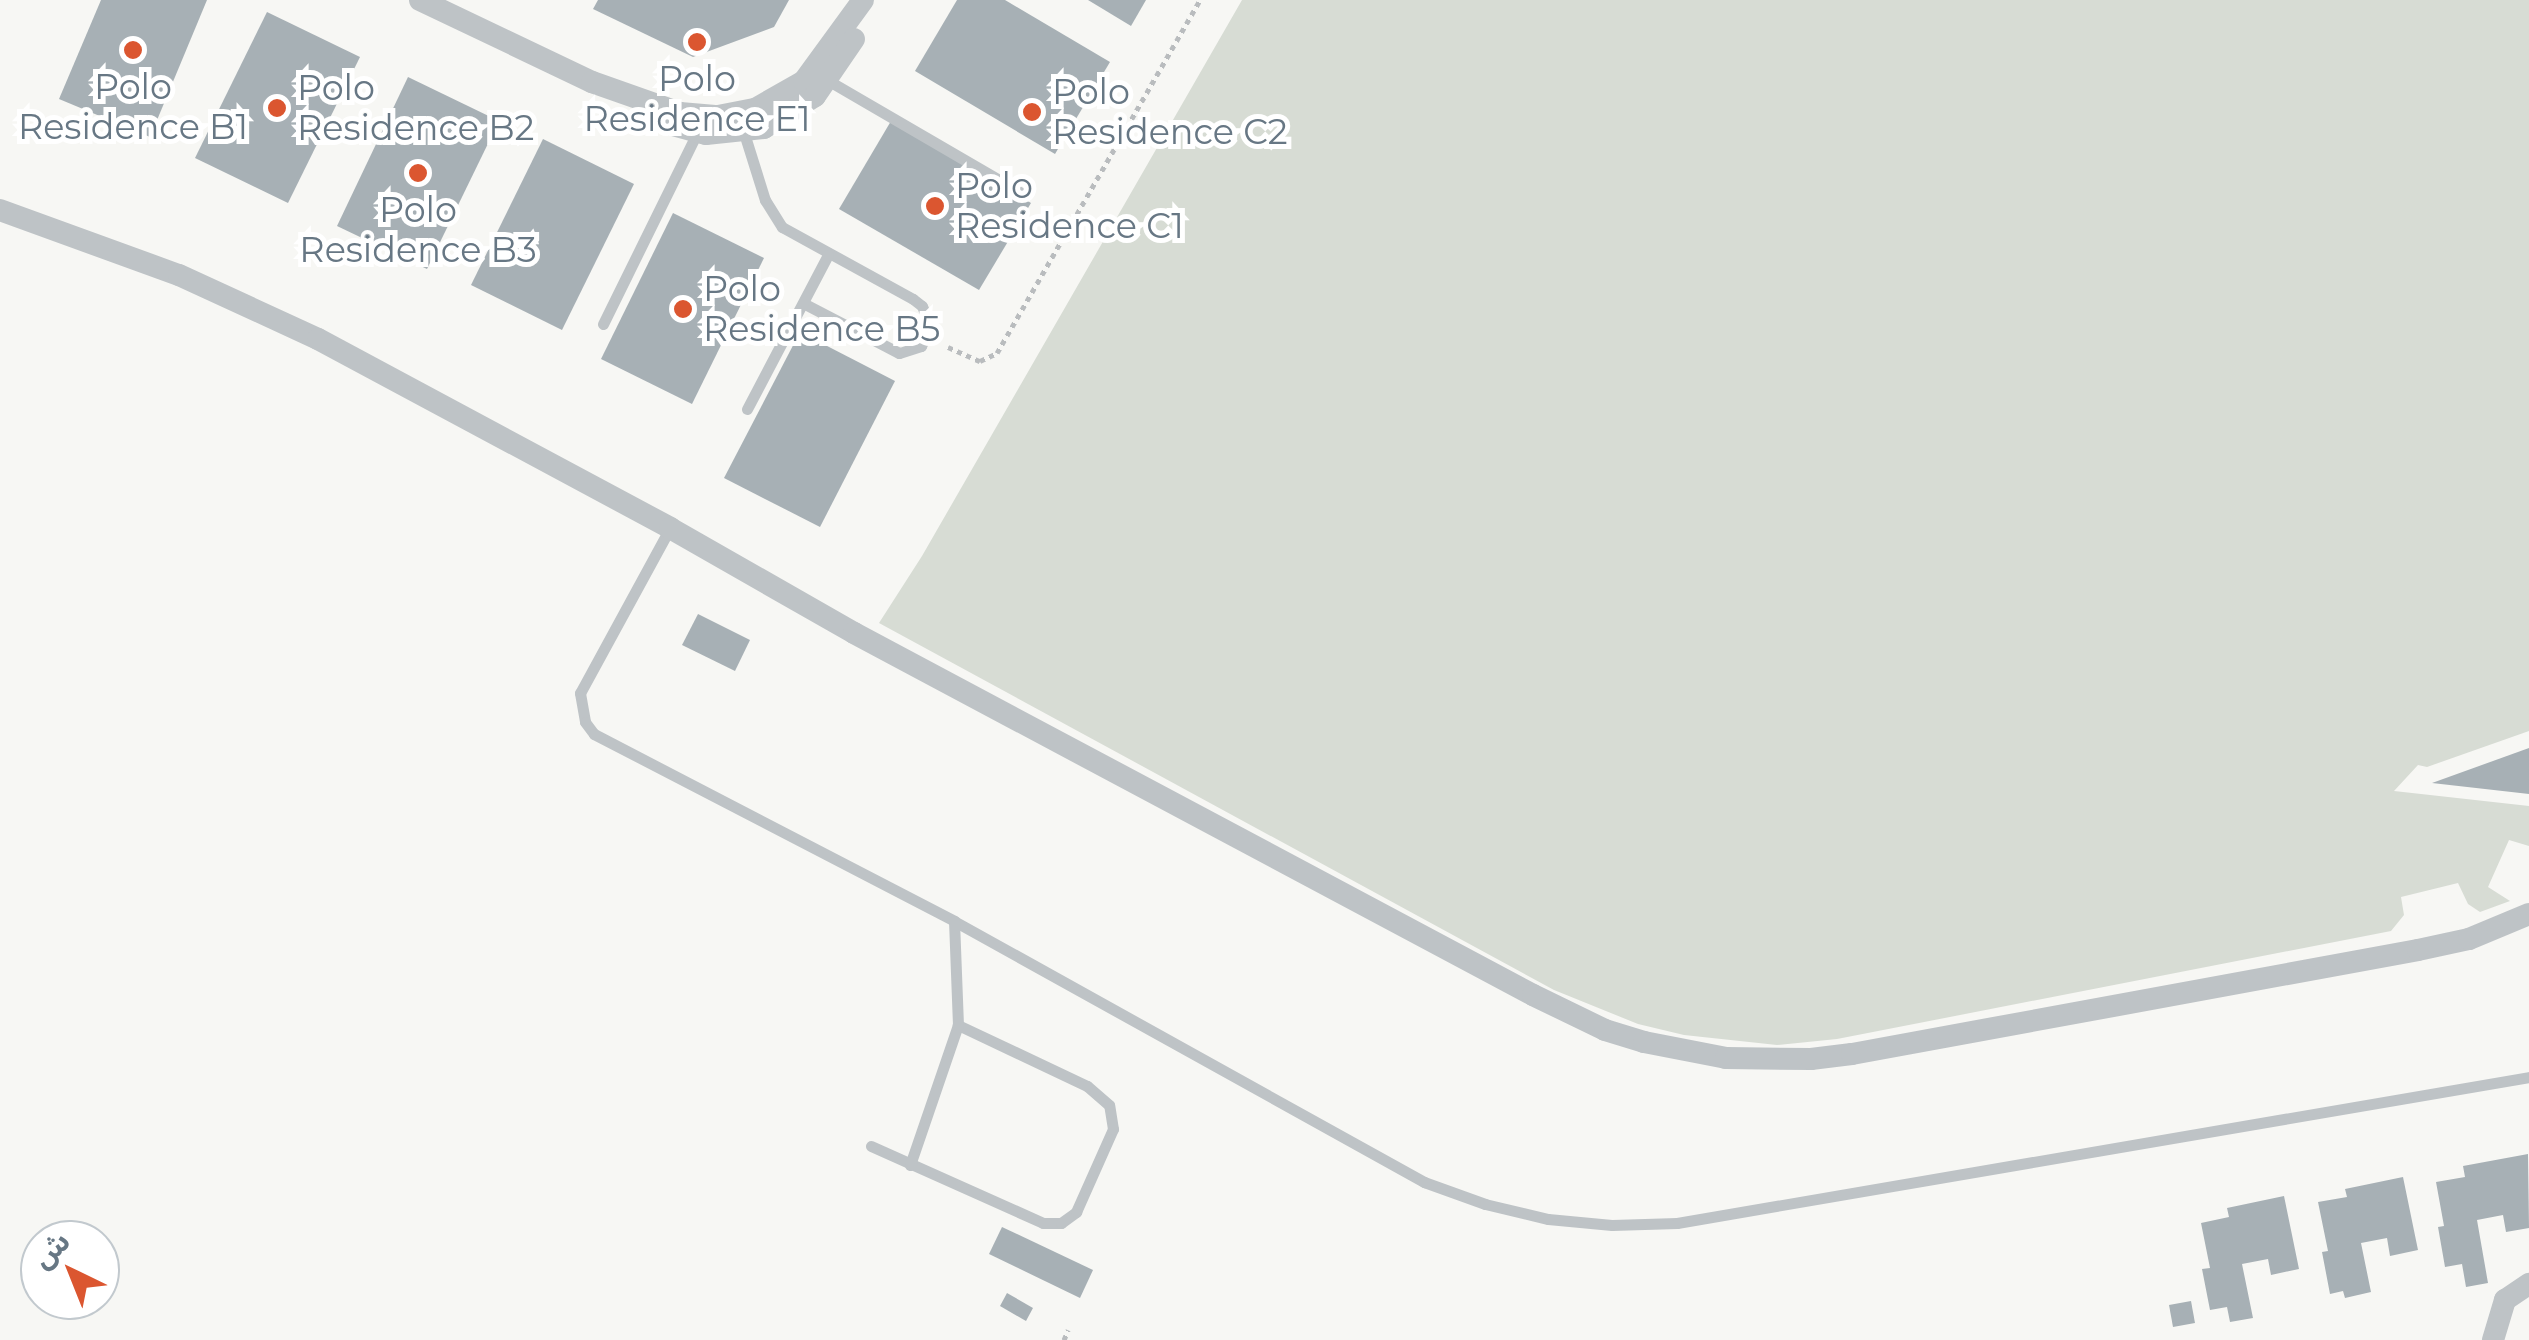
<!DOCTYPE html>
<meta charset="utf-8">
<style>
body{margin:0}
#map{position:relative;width:2529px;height:1340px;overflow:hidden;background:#f7f7f4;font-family:Montserrat,"Noto Sans Arabic",sans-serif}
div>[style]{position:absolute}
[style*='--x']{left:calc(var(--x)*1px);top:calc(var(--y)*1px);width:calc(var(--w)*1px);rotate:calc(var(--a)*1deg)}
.green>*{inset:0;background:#d7dcd4}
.building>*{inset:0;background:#a7b0b5}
.path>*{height:5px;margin-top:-2.5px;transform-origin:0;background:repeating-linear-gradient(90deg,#b9bcbe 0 5px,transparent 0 10px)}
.service>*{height:11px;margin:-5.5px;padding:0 5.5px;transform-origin:5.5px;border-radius:5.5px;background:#bec3c6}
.minor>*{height:22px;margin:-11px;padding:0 11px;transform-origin:11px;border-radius:11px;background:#bec3c6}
.dots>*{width:28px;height:28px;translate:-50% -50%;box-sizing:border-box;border:5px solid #fff;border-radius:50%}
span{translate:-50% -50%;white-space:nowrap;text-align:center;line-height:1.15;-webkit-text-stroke:10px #fff;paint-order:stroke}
.poi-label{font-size:35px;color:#677784}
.left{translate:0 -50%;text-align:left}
.north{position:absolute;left:20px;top:1220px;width:100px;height:100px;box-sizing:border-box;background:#fff;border:2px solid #c2c9ce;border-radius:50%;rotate:317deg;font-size:28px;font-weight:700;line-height:40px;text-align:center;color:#677784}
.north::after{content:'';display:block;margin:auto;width:35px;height:45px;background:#db5630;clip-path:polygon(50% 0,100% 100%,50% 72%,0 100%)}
</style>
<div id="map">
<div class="green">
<div style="clip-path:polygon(1242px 0,2529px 0,2529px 731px,2427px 767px,2418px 765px,2394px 791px,2529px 806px,2529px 846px,2509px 840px,2488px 887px,2510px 901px,2480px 912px,2468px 904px,2458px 883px,2401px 897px,2404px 915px,2391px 931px,1837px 1039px,1777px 1045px,1684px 1035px,1638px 1024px,1554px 990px,879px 623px,922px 556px)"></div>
</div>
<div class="building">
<div style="clip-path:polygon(101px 0,207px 0,150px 137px,59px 99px)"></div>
<div style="clip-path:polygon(598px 0,789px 0,774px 27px,693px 57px,593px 9px)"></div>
<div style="clip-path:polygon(957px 0,1005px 0,1110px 62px,1055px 154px,915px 71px)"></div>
<div style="clip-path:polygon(1088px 0,1146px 0,1131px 26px)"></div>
<div style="clip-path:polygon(267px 12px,360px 57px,288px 203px,195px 158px)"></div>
<div style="clip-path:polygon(408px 77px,499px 121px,427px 269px,337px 226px)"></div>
<div style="clip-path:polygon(891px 121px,1031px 203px,979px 290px,839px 209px)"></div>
<div style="clip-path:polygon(543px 139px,634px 184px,562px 330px,471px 285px)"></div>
<div style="clip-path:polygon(673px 213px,764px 258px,692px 404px,601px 359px)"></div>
<div style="clip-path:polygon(800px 332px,895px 381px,820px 527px,724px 478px)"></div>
<div style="clip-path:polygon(698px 614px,750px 640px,735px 671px,682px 645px)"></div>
<div style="clip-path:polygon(2529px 748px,2529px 794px,2432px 783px)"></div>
<div style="clip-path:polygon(2528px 1154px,2529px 1228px,2506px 1232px,2503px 1215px,2477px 1220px,2488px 1283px,2466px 1287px,2462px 1264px,2445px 1267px,2438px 1227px,2444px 1226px,2436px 1182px,2465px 1177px,2463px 1166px)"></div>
<div style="clip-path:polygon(2403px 1177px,2418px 1250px,2390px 1256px,2387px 1238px,2361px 1243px,2371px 1292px,2345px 1298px,2343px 1291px,2330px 1294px,2322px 1252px,2328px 1251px,2318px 1202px,2347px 1197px,2345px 1189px)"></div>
<div style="clip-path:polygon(2284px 1196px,2299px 1269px,2271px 1275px,2268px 1259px,2242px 1264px,2253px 1318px,2230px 1322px,2227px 1307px,2210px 1310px,2202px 1269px,2210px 1268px,2201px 1223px,2229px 1217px,2227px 1208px)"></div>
<div style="clip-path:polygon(1002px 1227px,1093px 1270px,1080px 1298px,989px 1254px)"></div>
<div style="clip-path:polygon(1007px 1293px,1033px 1308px,1026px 1321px,1000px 1306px)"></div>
<div style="clip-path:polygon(2191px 1301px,2195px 1323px,2173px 1327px,2169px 1305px)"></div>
</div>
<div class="path">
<div style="--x:948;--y:347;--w:35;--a:24"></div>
<div style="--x:980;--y:361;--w:19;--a:-25"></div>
<div style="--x:997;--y:353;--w:407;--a:-60.1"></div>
<div style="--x:1064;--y:1340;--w:11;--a:-68"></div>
</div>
<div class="service">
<div style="--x:829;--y:81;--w:221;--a:30.2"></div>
<div style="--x:744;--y:133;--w:70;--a:72.6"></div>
<div style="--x:765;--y:200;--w:32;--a:58"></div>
<div style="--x:782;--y:227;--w:149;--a:28.8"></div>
<div style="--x:913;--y:299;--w:11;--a:38"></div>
<div style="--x:922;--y:306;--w:22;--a:68"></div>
<div style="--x:930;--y:326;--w:22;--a:114"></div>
<div style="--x:921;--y:346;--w:23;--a:162"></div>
<div style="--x:899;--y:353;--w:108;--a:-152.5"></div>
<div style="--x:603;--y:324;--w:213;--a:-63.8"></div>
<div style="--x:747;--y:409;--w:174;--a:-62.3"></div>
<div style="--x:670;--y:528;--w:188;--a:118.6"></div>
<div style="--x:580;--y:693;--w:29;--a:80"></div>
<div style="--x:585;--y:722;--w:15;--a:53"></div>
<div style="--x:594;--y:734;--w:406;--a:27.4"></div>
<div style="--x:954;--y:921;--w:538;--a:29.04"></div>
<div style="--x:1424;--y:1182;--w:65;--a:19.8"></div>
<div style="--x:1485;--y:1204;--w:65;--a:13.4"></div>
<div style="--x:1548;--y:1219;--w:64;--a:5.4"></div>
<div style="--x:1612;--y:1225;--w:65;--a:-1.8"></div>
<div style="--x:1677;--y:1223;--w:864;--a:-9.72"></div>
<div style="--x:871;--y:1146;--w:188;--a:24.1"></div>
<div style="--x:1043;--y:1223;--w:18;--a:0"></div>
<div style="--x:1061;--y:1223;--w:19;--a:-36"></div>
<div style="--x:1076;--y:1212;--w:91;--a:-66"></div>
<div style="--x:1113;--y:1129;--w:24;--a:-99"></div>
<div style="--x:1109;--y:1105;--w:29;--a:-139"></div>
<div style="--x:1087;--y:1086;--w:143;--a:-154.7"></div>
<div style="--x:910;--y:1165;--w:148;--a:-71.1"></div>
<div style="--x:958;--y:1025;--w:104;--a:-92.2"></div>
</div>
<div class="minor">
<div style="--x:420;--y:0;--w:191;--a:25.5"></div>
<div style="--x:592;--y:82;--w:93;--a:19.4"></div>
<div style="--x:680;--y:113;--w:38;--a:5"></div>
<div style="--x:718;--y:116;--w:38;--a:-11"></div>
<div style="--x:755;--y:109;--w:56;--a:-29.7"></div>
<div style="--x:804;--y:81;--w:100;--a:-53.9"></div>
<div style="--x:654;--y:120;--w:54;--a:15.1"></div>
<div style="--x:706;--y:134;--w:58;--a:-5.9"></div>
<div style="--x:764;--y:128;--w:60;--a:-32.1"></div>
<div style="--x:815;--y:96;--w:69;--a:-55.6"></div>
<div style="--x:0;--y:210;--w:190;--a:20"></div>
<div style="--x:179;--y:275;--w:153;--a:24.7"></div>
<div style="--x:318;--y:339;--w:400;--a:28.2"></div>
<div style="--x:670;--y:528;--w:212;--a:29.7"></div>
<div style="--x:854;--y:633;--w:769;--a:28.06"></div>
<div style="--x:1533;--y:995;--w:80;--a:25.9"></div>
<div style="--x:1605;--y:1030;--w:41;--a:17.1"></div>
<div style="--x:1644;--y:1042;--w:84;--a:11"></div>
<div style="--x:1726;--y:1058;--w:85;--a:0.7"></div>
<div style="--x:1811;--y:1059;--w:41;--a:-7"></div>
<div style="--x:1852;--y:1054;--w:575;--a:-10.41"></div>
<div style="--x:2418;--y:950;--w:52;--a:-12.2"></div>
<div style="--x:2469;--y:939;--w:65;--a:-22.6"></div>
<div style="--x:2493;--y:1340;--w:42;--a:-73.3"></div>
<div style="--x:2505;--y:1300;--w:29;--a:-34"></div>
</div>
<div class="dots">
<div style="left:697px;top:42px;background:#db5630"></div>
<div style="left:133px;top:50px;background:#db5630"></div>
<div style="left:277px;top:108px;background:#db5630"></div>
<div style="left:1032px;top:112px;background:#db5630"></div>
<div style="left:418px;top:173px;background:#db5630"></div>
<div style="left:935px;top:206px;background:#db5630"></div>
<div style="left:683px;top:309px;background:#db5630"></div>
</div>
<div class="poi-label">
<span style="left:697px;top:99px">Polo<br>Residence E1</span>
<span style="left:133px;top:107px">Polo<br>Residence B1</span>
<span class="left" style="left:297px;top:108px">Polo<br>Residence B2</span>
<span class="left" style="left:1052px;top:112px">Polo<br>Residence C2</span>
<span class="left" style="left:955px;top:206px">Polo<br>Residence C1</span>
<span style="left:418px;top:230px">Polo<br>Residence B3</span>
<span class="left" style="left:703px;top:309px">Polo<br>Residence B5</span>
</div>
<div class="north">ش</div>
</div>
